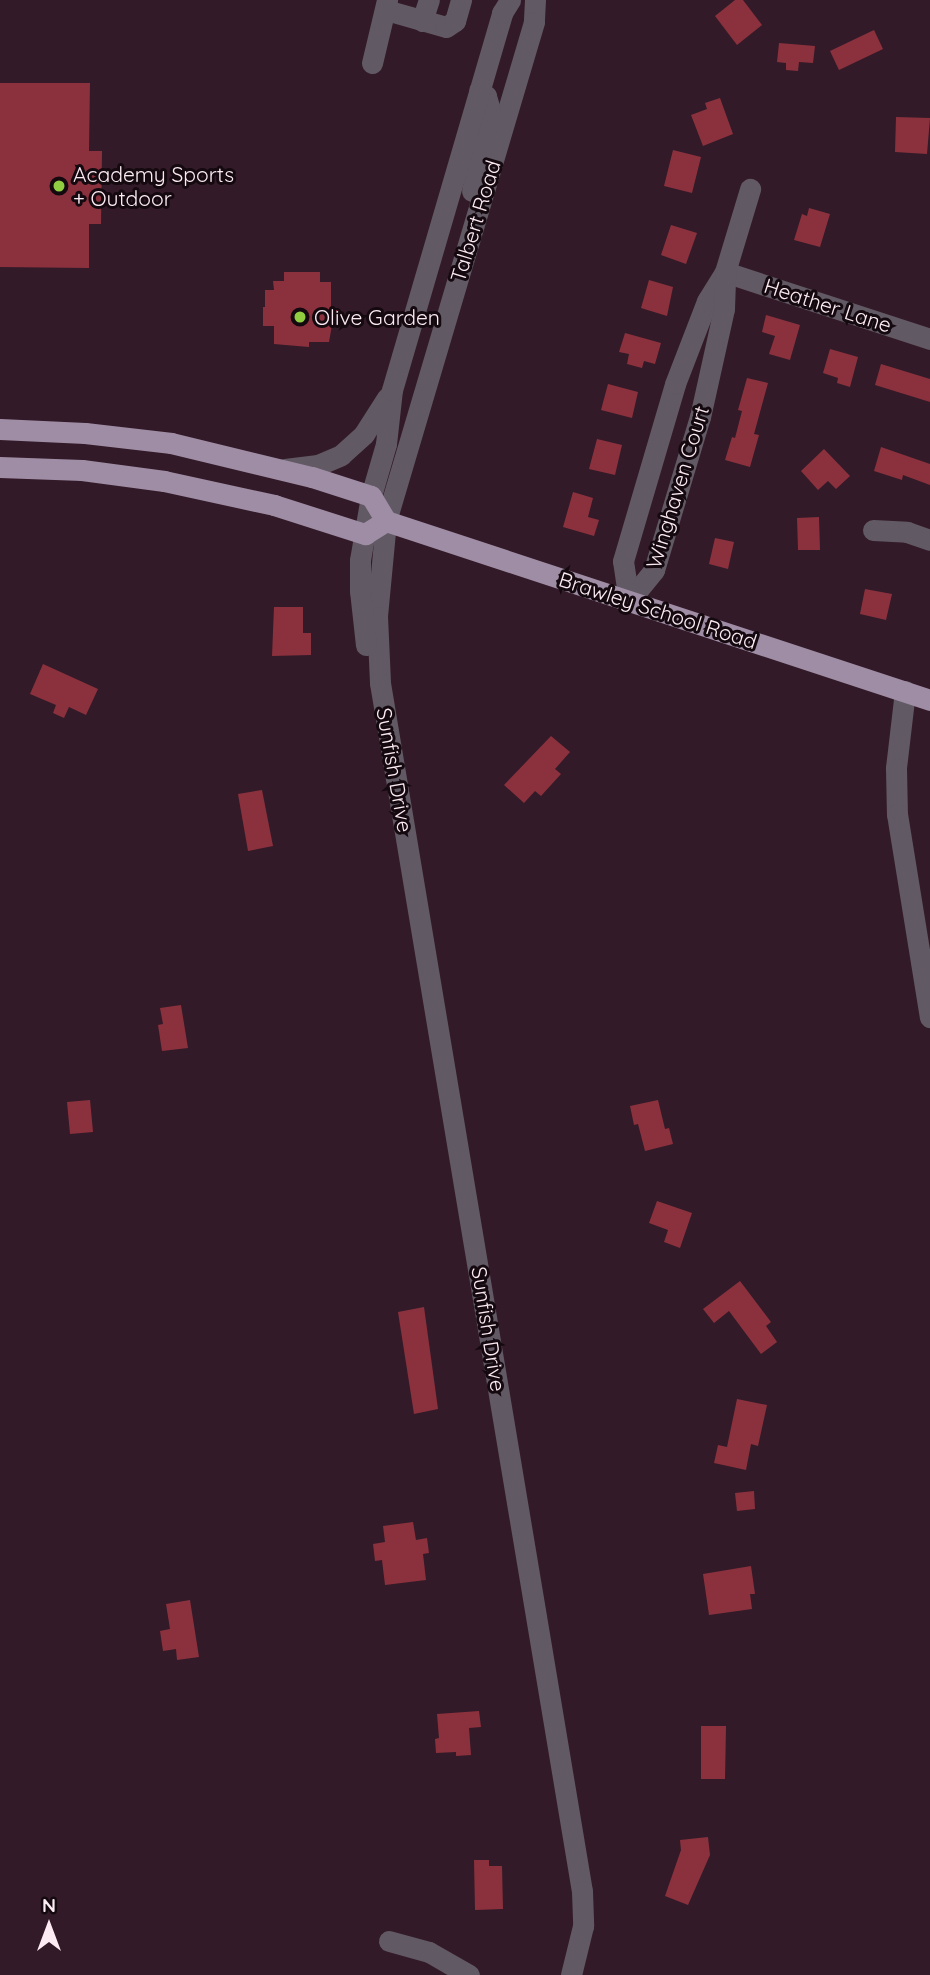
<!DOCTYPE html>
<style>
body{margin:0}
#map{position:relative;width:930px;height:1975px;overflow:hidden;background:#331a28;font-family:Quicksand,sans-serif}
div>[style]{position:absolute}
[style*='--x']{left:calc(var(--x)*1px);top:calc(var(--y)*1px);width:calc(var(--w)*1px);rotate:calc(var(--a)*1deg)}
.building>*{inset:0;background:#8b313d}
.minor>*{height:21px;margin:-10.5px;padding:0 10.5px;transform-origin:10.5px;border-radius:10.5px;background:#615964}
.major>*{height:21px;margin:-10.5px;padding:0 10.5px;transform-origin:10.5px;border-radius:10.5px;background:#9f8da5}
.dots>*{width:19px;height:19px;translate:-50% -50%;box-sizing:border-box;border:4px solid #14090f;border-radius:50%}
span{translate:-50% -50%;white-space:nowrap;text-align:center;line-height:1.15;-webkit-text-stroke:6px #14090f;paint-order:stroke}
.poi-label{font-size:21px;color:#fdebf4}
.left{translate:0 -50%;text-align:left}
.street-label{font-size:21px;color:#fdebf4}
.north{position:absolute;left:14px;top:1891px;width:70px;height:70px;-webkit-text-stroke:5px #14090f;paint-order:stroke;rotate:0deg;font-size:19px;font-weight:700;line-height:28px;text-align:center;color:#fdebf4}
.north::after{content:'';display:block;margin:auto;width:24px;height:32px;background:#fdebf4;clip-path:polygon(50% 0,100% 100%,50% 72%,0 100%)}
</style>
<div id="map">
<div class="building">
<div style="clip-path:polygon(735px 0,743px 0,762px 25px,737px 45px,715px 16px)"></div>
<div style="clip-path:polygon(874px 30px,883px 49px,839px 70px,830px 51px)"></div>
<div style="clip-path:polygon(779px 43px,815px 46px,813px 63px,799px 62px,798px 71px,786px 70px,786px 63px,777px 62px)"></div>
<div style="clip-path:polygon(0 83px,90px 83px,89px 151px,102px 151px,101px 224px,89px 224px,89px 268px,0 267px)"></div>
<div style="clip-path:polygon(720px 98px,733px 134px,703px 146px,691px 115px,707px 109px,705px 103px)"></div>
<div style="clip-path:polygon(896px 117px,930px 118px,927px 154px,895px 152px)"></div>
<div style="clip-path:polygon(673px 150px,701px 157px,692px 193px,664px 186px)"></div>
<div style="clip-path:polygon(809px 208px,830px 214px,820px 247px,794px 240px,802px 214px,807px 216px)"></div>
<div style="clip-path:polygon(671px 225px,697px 233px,686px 264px,661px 255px)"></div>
<div style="clip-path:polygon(284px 272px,320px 272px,320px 282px,331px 282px,331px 309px,337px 309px,337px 325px,332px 325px,329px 342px,309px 342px,309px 347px,274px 344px,274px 326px,263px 326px,263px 307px,265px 307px,265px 290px,274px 290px,273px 281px,284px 281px)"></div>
<div style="clip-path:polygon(649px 280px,673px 287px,667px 316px,641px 308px)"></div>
<div style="clip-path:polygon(766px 315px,800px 325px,790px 360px,769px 354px,775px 336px,762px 332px)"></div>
<div style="clip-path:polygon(625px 333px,661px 343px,655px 364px,644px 361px,642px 368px,627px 364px,629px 354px,619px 352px)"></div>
<div style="clip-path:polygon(830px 349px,858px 357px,850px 387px,837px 383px,838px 378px,823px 373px)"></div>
<div style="clip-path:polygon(881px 364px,930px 379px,930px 402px,875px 385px)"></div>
<div style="clip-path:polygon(747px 378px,768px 383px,754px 434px,759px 435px,750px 467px,725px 460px,732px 437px,735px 438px,742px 411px,738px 410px)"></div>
<div style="clip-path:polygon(608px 384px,638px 392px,632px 418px,601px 410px)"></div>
<div style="clip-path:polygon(597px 439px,622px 445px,615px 475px,589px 469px)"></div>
<div style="clip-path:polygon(881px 447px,930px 464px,930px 485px,903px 475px,902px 480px,874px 471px)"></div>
<div style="clip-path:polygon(824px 449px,850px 476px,836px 489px,828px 481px,818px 490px,801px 471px)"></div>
<div style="clip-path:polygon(573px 492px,593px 498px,588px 517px,599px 520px,594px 536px,563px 527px)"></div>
<div style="clip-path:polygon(819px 517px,820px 550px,798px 550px,797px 518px)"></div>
<div style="clip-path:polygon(715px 538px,734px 542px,728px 569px,709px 564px)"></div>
<div style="clip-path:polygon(865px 589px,892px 594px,886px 620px,860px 614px)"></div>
<div style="clip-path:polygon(274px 607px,303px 607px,303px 633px,311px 633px,311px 655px,272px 656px)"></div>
<div style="clip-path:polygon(43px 664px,98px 689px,86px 715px,69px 707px,64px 718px,53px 713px,56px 705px,30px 694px)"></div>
<div style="clip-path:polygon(551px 736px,570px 752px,555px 769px,561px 774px,541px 796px,535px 791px,524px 803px,504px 785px)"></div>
<div style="clip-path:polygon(262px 790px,273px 846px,248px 851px,238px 794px)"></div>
<div style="clip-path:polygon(181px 1005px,188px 1048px,162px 1051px,158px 1025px,163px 1024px,160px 1008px)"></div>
<div style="clip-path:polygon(90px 1100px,93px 1132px,70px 1134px,67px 1102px)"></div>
<div style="clip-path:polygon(658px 1100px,665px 1129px,669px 1128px,673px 1144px,645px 1151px,638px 1124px,634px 1125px,630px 1106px)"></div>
<div style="clip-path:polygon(657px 1201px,692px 1213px,680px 1248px,664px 1242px,668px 1230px,649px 1223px)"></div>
<div style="clip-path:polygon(740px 1281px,771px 1322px,766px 1326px,777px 1342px,761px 1354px,729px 1311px,714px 1323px,703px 1309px)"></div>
<div style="clip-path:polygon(424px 1307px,438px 1409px,414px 1414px,398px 1312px)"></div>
<div style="clip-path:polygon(737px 1399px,767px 1405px,758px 1446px,751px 1444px,746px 1470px,714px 1463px,718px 1445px,727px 1447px)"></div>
<div style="clip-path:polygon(754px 1491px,755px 1509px,737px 1511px,735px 1493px)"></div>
<div style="clip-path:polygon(413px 1522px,416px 1540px,427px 1538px,429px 1553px,423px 1554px,426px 1580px,385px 1585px,382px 1560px,375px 1561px,373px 1544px,385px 1542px,383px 1526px)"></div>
<div style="clip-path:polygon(751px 1566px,755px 1594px,750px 1594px,752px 1609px,709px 1615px,703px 1574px)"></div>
<div style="clip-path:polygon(190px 1600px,199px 1657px,177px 1660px,176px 1649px,163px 1651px,160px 1631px,170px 1629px,166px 1604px)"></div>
<div style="clip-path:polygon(479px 1711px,481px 1727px,469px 1728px,471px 1755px,456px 1756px,456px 1752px,436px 1753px,435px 1739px,439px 1738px,437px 1714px)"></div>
<div style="clip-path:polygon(701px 1726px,726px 1726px,725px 1779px,701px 1779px)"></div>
<div style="clip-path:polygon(708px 1837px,710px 1855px,688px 1905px,665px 1896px,681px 1850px,680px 1840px)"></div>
<div style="clip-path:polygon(474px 1860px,489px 1860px,489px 1866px,502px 1866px,503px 1909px,475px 1910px)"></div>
</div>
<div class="minor">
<div style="--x:535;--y:0;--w:22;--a:93"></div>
<div style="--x:534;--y:22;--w:520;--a:106.52"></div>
<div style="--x:386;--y:521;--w:95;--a:95.4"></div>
<div style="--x:377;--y:616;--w:67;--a:87.4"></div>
<div style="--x:380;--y:683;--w:1225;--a:80.51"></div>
<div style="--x:582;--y:1891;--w:35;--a:88"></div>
<div style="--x:583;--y:1926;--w:50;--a:103.8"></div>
<div style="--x:386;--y:10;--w:62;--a:15.8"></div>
<div style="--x:446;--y:27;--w:11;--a:-34"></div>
<div style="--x:455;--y:21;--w:22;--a:-74"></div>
<div style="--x:422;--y:21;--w:22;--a:-72"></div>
<div style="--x:372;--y:63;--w:65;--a:-76.6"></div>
<div style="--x:472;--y:191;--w:83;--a:-77.5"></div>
<div style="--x:490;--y:110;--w:15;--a:-106"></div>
<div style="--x:486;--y:96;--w:9;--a:-139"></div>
<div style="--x:725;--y:272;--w:216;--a:18.1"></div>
<div style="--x:285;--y:469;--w:33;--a:-7"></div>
<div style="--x:318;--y:465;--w:25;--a:-23"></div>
<div style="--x:341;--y:455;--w:31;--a:-42"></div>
<div style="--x:364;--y:434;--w:43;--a:-57.4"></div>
<div style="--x:873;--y:530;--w:34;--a:3"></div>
<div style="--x:907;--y:532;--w:24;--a:19"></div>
<div style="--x:629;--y:601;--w:40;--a:-98.5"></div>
<div style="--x:623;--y:561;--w:184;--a:-73.6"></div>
<div style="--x:675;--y:384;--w:89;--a:-68.9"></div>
<div style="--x:707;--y:301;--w:34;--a:-58"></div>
<div style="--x:725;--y:272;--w:87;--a:-73.2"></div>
<div style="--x:629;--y:601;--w:40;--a:-51"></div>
<div style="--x:654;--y:570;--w:160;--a:-73.3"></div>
<div style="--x:700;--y:417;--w:111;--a:-77.5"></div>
<div style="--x:724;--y:309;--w:35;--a:-88"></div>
<div style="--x:366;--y:645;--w:54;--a:-96.3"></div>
<div style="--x:360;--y:591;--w:31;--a:-90"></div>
<div style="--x:360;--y:560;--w:65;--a:-80.2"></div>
<div style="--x:371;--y:496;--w:54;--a:-73.9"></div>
<div style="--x:386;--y:444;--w:54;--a:-83.7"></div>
<div style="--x:392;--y:390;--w:393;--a:-73.7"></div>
<div style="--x:502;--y:13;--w:15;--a:-58"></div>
<div style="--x:905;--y:691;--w:78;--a:96.7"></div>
<div style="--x:896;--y:768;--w:46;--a:88.8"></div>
<div style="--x:897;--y:814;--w:206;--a:80.8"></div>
<div style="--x:389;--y:1941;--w:41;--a:15.4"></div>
<div style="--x:429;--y:1952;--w:46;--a:29.9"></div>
</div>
<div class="major">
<div style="--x:0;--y:429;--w:85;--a:2.7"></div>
<div style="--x:85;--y:433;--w:87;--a:6.6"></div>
<div style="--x:171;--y:443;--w:145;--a:13.6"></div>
<div style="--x:312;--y:477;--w:62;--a:17.9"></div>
<div style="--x:371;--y:496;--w:29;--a:59"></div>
<div style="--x:386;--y:521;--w:573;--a:18.21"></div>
<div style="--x:0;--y:467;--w:82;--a:2.1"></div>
<div style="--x:82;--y:470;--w:83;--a:7.6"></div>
<div style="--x:164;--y:481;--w:113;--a:12.3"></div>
<div style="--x:274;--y:505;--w:96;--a:17.7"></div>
<div style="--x:365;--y:534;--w:25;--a:-32"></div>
</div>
<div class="dots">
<div style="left:59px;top:186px;background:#90cd41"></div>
<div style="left:300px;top:317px;background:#90cd41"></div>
</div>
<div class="poi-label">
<span class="left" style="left:73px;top:186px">Academy Sports<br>+ Outdoor</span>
<span class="left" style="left:314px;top:317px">Olive Garden</span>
</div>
<div class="street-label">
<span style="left:475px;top:221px;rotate:-73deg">Talbert Road</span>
<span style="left:828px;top:305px;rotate:18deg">Heather Lane</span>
<span style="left:677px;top:487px;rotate:-73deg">Winghaven Court</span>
<span style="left:658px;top:610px;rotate:18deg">Brawley School Road</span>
<span style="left:395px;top:770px;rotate:80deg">Sunfish Drive</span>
<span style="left:489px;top:1329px;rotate:81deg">Sunfish Drive</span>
</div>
<div class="north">N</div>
</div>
